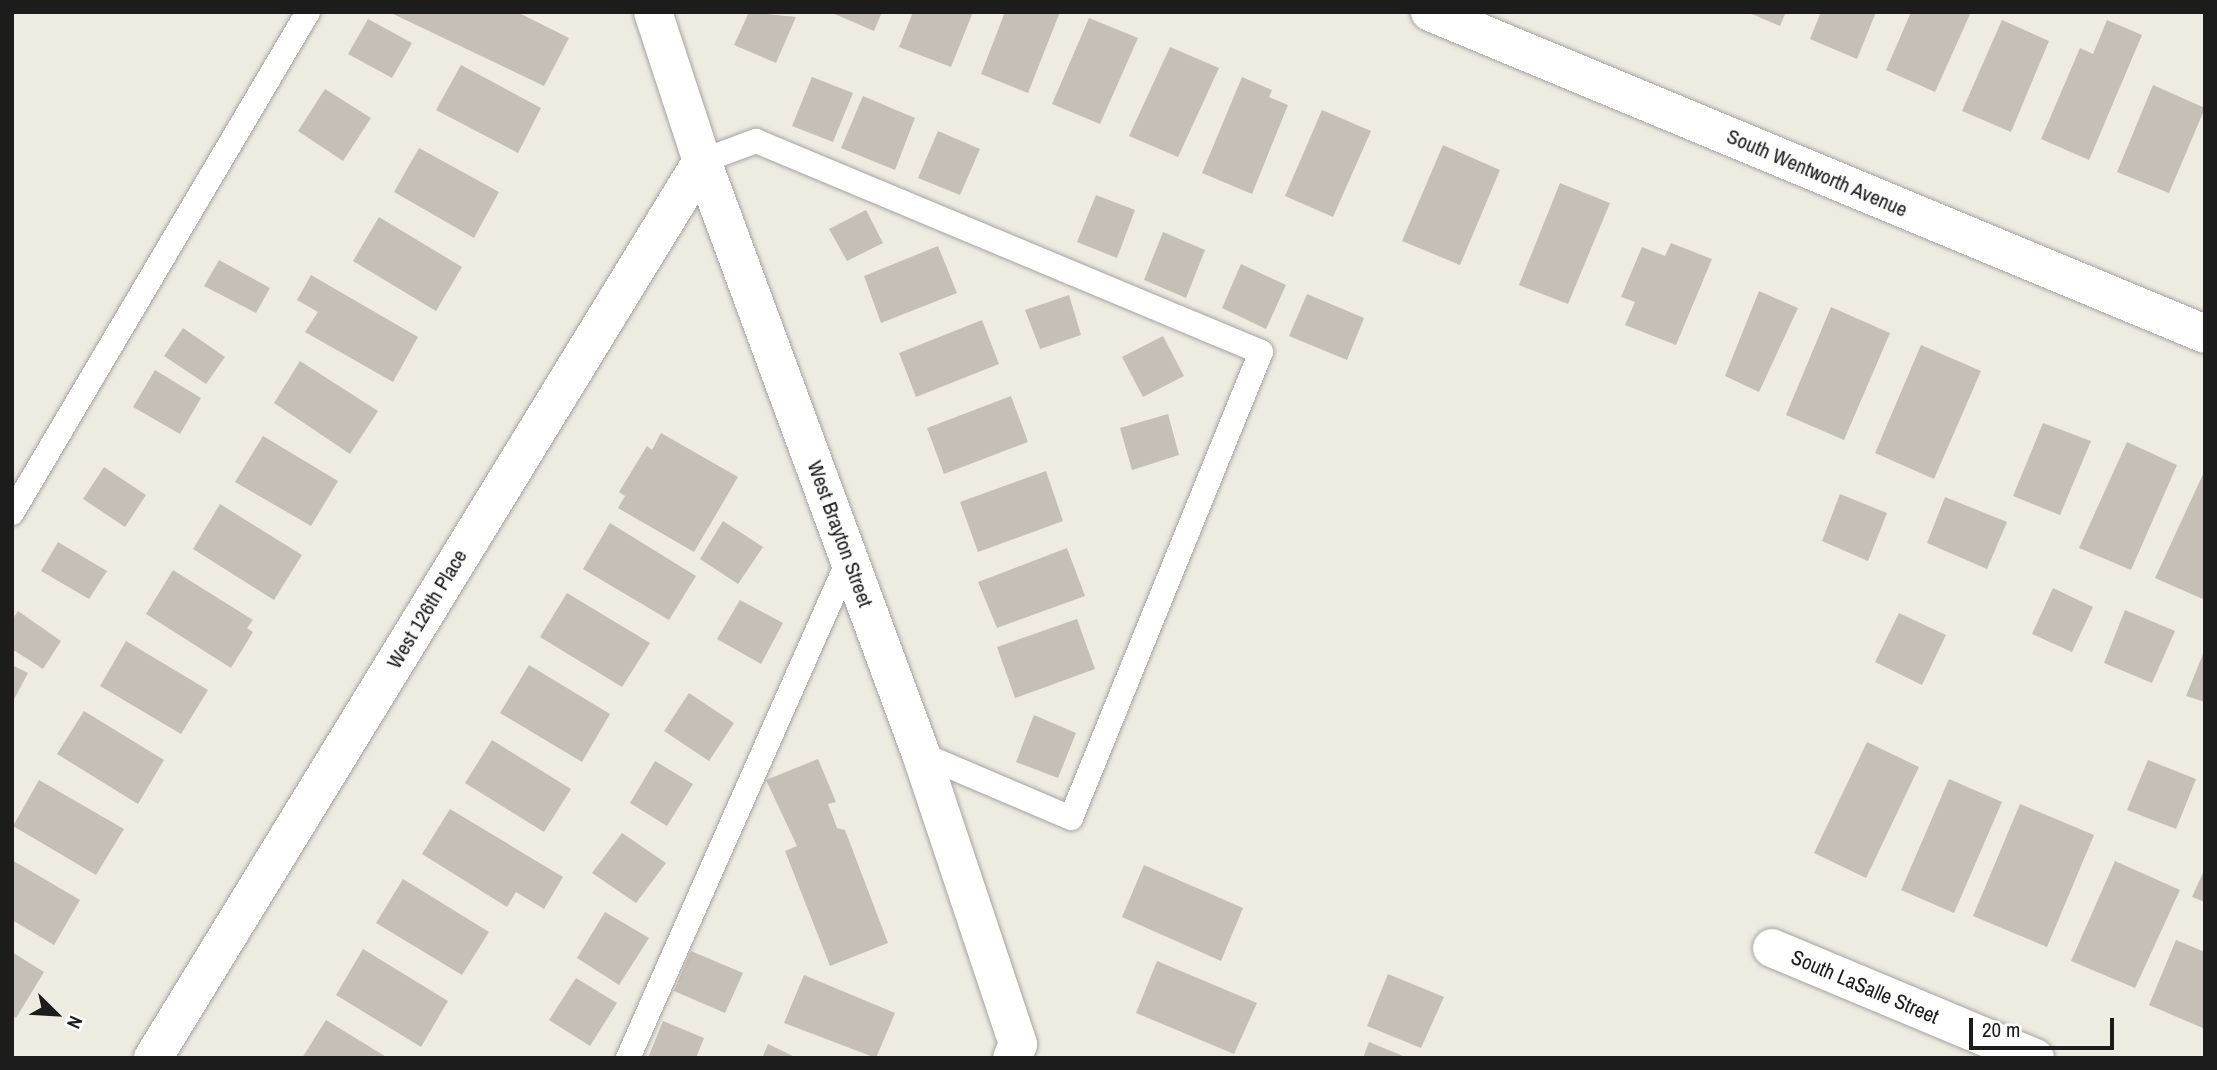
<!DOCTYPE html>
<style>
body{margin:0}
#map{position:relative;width:2217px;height:1070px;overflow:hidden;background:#eeece1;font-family:"Archivo Narrow",sans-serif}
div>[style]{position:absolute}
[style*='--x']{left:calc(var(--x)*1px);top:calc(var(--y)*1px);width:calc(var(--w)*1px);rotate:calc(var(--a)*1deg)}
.building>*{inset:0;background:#c6bfb5}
.roads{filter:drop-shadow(0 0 2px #a3a3a3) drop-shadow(0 0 2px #a3a3a3)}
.service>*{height:24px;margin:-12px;padding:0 12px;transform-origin:12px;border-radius:12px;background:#fff}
.minor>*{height:38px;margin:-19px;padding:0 19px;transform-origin:19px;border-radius:19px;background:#fff}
.tertiary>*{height:38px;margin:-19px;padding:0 19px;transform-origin:19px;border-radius:19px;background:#fff}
span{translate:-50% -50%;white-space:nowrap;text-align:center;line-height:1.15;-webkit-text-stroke:6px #fff;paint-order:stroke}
.street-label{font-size:21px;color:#1c1c1c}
.frame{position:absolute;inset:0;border:14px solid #1c1c1c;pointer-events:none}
.north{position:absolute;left:21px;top:979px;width:70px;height:70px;-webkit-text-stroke:5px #fff;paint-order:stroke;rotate:114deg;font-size:19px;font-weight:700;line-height:28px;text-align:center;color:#1c1c1c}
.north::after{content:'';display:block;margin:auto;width:24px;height:32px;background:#1c1c1c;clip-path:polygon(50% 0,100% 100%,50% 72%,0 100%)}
.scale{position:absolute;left:1969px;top:1018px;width:145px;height:32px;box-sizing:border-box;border:4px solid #1c1c1c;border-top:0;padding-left:9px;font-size:21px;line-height:24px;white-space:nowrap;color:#1c1c1c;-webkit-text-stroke:5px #fff;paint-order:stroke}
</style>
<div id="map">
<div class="building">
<div style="clip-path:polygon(389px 12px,517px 12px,569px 38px,544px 86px)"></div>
<div style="clip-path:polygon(749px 12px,796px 17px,776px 63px,734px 45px)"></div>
<div style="clip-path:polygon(830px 12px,882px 12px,874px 31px)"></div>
<div style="clip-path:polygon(913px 12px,973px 12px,951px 67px,899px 47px)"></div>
<div style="clip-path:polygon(1005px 12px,1060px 12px,1028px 93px,981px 74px)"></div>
<div style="clip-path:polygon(1747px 12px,1786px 12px,1780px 26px)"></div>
<div style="clip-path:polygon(1821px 12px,1876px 12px,1857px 59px,1810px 39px)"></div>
<div style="clip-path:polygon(1911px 12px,1971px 12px,1935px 92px,1886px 70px)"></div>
<div style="clip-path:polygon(1089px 18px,1138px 38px,1100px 124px,1052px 104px)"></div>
<div style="clip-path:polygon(368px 19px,412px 43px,392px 78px,348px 54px)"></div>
<div style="clip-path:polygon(2002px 20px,2049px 41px,2011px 132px,1962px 111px)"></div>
<div style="clip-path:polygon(2107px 20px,2142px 35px,2089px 160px,2041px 139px,2080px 48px,2093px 54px)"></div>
<div style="clip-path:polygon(1170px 47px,1219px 68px,1178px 157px,1129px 136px)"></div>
<div style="clip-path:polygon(461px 65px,541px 108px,518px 153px,436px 110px)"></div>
<div style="clip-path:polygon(812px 77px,853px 93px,833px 142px,792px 126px)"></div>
<div style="clip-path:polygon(1242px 77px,1272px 90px,1269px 97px,1288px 105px,1252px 194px,1202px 173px)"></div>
<div style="clip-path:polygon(2153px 85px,2205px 108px,2169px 193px,2117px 172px)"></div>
<div style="clip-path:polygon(325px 89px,371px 118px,343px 161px,298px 131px)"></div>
<div style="clip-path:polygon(863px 96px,915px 118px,895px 170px,841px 148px)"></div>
<div style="clip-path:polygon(1322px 110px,1371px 131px,1333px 217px,1285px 196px)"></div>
<div style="clip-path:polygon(938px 131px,980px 149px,960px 195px,918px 178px)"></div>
<div style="clip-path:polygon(1443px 145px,1500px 170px,1460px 265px,1402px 241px)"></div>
<div style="clip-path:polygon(419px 148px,499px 192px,474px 238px,394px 192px)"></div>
<div style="clip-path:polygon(1560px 183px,1610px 203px,1568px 304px,1519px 285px)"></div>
<div style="clip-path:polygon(1096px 195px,1135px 210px,1117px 258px,1077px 242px)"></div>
<div style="clip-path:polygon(866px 210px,883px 243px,847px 261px,829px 229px)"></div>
<div style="clip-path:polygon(379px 217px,462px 267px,436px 311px,353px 261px)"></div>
<div style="clip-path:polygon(1163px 232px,1205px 250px,1186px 298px,1144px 280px)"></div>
<div style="clip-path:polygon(1671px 243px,1712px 259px,1676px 345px,1625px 325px,1635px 302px,1621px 297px,1642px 247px,1665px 256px)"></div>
<div style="clip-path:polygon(938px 246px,957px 293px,881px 323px,864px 276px)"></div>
<div style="clip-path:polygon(219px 260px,270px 288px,256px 313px,204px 286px)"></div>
<div style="clip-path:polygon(1241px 264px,1286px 285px,1266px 329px,1222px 308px)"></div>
<div style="clip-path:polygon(311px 275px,418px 337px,393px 382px,305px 332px,318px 312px,297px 300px)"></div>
<div style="clip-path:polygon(1759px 291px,1798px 308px,1759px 392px,1725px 376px)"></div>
<div style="clip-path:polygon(1307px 294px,1364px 318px,1347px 360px,1289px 336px)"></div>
<div style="clip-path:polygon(1069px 295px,1081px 335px,1040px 349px,1025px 310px)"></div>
<div style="clip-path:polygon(1831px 307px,1890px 333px,1844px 440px,1786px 415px)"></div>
<div style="clip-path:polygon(982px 320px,999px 364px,916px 397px,899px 353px)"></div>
<div style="clip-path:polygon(183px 328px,225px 357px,206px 384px,164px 356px)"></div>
<div style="clip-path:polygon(1163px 336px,1184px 376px,1143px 397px,1122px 357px)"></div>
<div style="clip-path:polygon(1921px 345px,1981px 371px,1934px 479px,1875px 453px)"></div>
<div style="clip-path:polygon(300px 361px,378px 411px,350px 454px,274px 403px)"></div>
<div style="clip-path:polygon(155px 370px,201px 398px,180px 434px,133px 407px)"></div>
<div style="clip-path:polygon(1011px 396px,1028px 442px,944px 474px,927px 428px)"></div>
<div style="clip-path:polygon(1168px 414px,1179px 455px,1132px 470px,1120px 428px)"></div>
<div style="clip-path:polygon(2043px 423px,2091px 441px,2060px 515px,2013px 496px)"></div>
<div style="clip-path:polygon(661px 433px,738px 477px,694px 552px,618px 508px,625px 496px,619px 492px,647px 446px,652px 450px)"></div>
<div style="clip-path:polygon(263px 436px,338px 481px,311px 526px,235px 482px)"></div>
<div style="clip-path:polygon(2127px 442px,2177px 465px,2131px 570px,2079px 548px)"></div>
<div style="clip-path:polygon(104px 467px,146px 495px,125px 527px,83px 499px)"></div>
<div style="clip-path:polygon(2205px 470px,2205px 600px,2155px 578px)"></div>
<div style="clip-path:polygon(1046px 471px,1063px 521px,978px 552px,960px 502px)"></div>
<div style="clip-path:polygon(1840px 494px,1887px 513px,1868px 561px,1822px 541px)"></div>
<div style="clip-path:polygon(1945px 497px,2007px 522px,1987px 569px,1927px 543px)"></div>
<div style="clip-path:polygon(220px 504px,302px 555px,274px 600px,193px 549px)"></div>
<div style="clip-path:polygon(723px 521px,763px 547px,738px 584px,700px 559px)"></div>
<div style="clip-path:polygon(610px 523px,696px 576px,669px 620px,583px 569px)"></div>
<div style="clip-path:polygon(58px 542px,107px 571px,89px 599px,41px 571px)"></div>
<div style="clip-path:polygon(1067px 548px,1085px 596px,997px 628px,978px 582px)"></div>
<div style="clip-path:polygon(173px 570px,253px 620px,247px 628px,253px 632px,231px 668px,146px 614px)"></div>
<div style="clip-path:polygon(2053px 588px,2093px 607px,2072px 652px,2032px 634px)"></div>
<div style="clip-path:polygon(567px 593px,650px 643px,622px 687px,540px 637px)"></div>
<div style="clip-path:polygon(740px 600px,783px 623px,761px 664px,717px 639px)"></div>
<div style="clip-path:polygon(2125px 610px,2175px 631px,2152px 683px,2104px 663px)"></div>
<div style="clip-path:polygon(18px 611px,61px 641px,43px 669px,12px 649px,12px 620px)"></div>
<div style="clip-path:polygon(1899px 613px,1946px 635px,1922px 685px,1875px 662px)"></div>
<div style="clip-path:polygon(1077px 619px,1095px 669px,1015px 698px,997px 647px)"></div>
<div style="clip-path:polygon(126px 641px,208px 690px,181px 734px,100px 686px)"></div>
<div style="clip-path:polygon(2205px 649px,2205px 702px,2186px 696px)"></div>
<div style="clip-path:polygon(12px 665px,28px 673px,12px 703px)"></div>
<div style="clip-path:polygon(529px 665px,610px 714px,582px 762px,500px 713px)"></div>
<div style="clip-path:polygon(689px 693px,734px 723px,709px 761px,664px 731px)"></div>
<div style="clip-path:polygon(84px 711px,164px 760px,138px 804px,57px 754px)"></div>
<div style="clip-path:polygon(1034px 715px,1076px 733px,1058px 778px,1016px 762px)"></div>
<div style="clip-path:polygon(492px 740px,571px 789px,544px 832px,465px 783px)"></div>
<div style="clip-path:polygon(1867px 742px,1919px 767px,1866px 878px,1814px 853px)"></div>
<div style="clip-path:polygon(818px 759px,836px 802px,828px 804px,837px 828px,845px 830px,888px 943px,830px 966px,785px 851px,797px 846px,766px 780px)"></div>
<div style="clip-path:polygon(2148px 760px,2196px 779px,2176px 829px,2127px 810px)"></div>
<div style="clip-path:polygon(655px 761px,693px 784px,667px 826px,630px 803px)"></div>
<div style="clip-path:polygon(1949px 779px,2002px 802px,1954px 913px,1901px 890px)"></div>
<div style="clip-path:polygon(39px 780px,124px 829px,96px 875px,13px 826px)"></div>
<div style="clip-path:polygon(2020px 804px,2094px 835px,2047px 947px,1973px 916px)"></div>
<div style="clip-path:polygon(450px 809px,563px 877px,544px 909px,516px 892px,507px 907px,422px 854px)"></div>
<div style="clip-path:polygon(622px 833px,666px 863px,636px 903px,592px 873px)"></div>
<div style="clip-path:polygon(12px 860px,80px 900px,54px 945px,12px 920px)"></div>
<div style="clip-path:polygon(2115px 861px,2180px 890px,2135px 988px,2071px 961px)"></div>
<div style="clip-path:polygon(1144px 865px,1243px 908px,1221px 961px,1122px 917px)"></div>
<div style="clip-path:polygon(2205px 868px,2205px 902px,2192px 897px)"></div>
<div style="clip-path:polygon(403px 879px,489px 932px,462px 975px,376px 923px)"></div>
<div style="clip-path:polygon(605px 912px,649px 938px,619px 985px,577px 958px)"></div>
<div style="clip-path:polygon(2176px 940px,2205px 952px,2205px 1029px,2149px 1005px)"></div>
<div style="clip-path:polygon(363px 949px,448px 1001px,421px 1047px,336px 995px)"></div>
<div style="clip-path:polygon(691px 951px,743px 973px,725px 1013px,674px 991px)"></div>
<div style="clip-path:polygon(12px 952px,44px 972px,16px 1018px,12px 1015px)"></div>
<div style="clip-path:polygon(1157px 961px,1257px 1003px,1234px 1054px,1136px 1013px)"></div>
<div style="clip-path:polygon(1388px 974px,1444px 997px,1421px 1048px,1367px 1026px)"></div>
<div style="clip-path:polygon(804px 975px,895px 1013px,876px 1058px,784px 1023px)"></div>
<div style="clip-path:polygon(576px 978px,617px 1003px,590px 1046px,549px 1020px)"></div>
<div style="clip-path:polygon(326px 1020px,388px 1058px,302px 1058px)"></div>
<div style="clip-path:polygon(663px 1021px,704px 1038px,696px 1058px,648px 1058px)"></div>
<div style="clip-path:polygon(1369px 1042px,1408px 1058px,1363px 1058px)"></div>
<div style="clip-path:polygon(768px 1044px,797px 1058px,762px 1058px)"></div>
</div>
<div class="roads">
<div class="service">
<div style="--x:702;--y:161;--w:58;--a:-20.3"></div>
<div style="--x:756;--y:141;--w:547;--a:22.68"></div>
<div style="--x:1261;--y:352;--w:503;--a:112.18"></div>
<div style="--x:1071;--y:818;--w:163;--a:-156.9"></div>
<div style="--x:12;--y:513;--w:582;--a:-59.42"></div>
<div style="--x:628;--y:1058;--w:546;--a:-66.11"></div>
</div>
<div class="minor">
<div style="--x:653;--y:12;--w:157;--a:71.8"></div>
<div style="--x:702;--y:161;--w:632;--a:69.73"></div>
<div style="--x:921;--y:754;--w:306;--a:71.5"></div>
<div style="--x:1018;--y:1044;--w:15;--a:113"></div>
<div style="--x:1772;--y:948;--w:285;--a:22.7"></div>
<div style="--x:153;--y:1058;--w:1052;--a:-58.53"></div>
</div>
<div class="tertiary">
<div style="--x:1430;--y:12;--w:839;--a:22.56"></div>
</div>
</div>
<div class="street-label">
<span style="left:1817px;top:173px;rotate:23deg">South Wentworth Avenue</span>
<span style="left:840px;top:534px;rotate:70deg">West Brayton Street</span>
<span style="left:427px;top:609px;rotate:-59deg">West 126th Place</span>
<span style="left:1865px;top:987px;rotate:23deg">South LaSalle Street</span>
</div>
<div class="frame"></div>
<div class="north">N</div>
<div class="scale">20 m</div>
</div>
